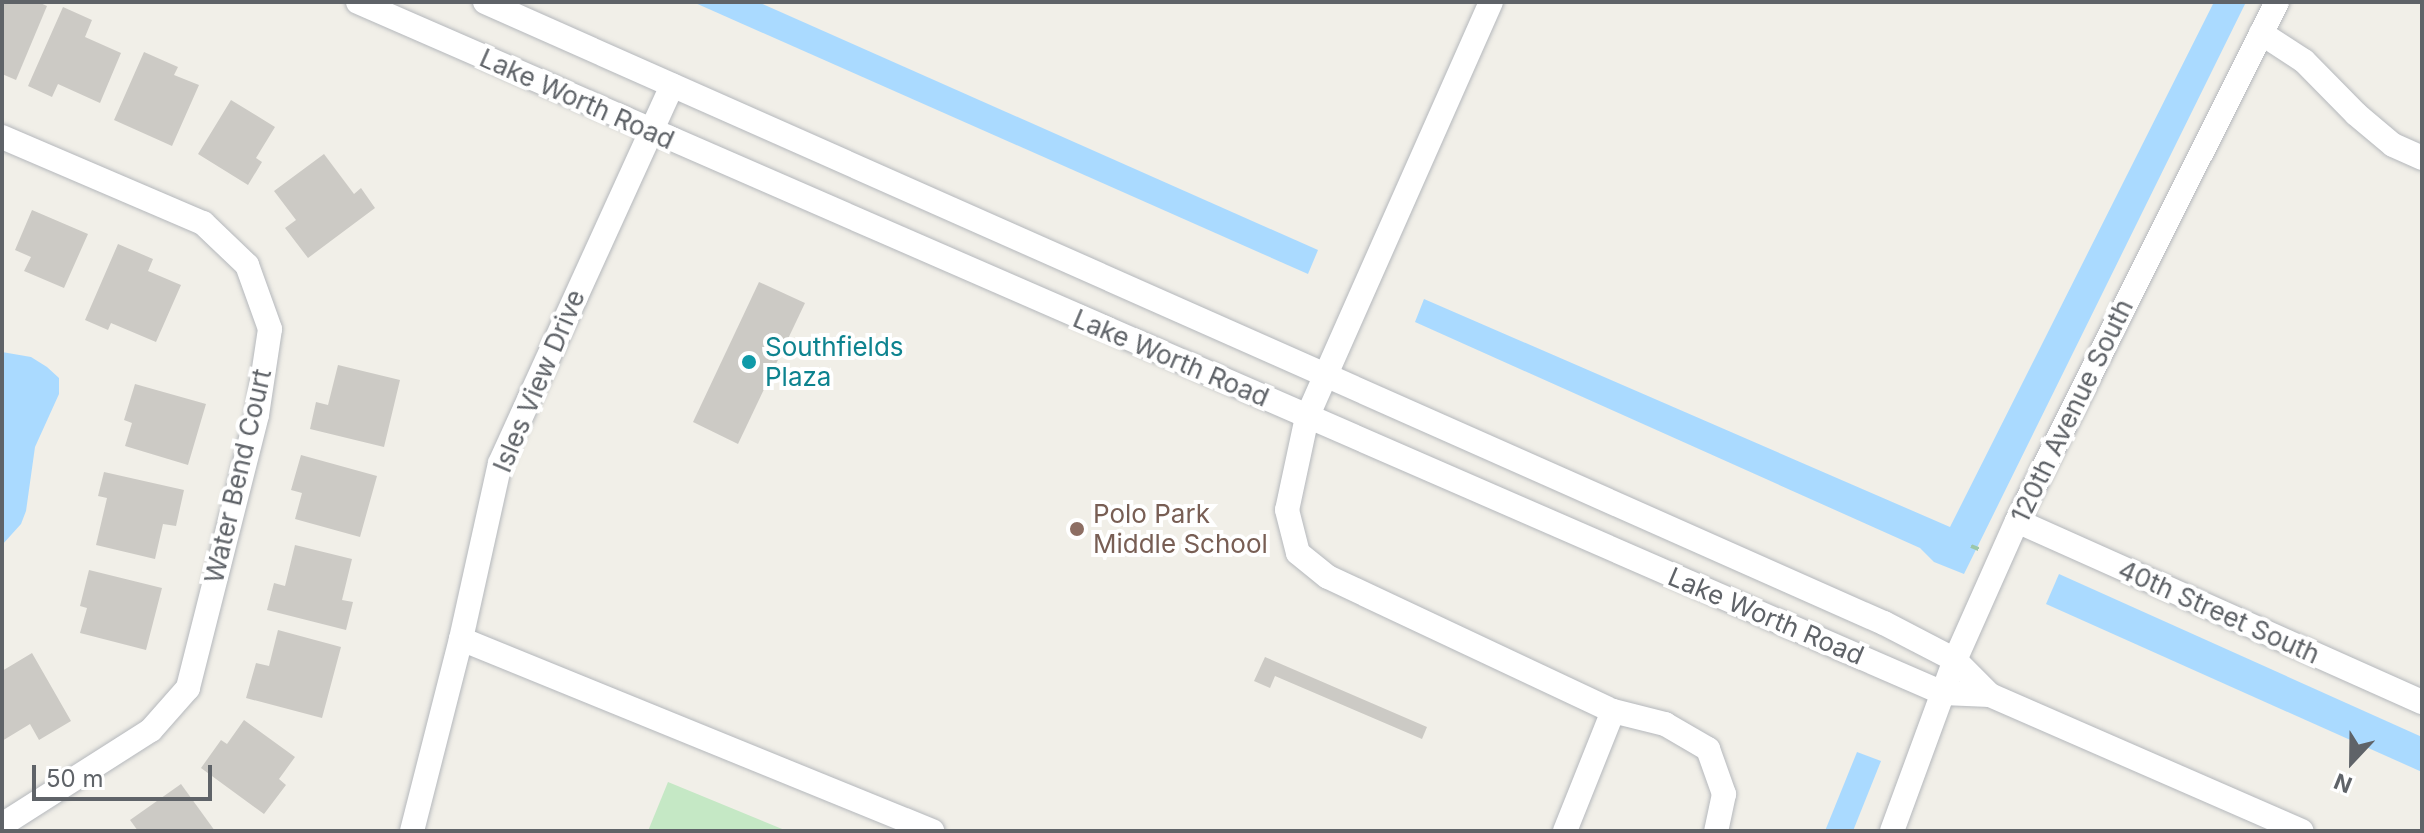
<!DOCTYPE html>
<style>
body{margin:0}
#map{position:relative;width:2424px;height:833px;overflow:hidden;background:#f1efe8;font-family:Inter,sans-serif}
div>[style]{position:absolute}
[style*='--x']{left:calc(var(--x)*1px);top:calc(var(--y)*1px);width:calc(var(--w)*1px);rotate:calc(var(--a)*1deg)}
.green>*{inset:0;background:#c5e8c5}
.water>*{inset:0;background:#aadaff}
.building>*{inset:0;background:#cccac5}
.path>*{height:4px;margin-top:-2px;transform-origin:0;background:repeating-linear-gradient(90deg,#9cc7a9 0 8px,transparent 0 12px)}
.roads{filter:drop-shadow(0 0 2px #b5b8bc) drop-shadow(0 0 2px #b5b8bc)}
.minor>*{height:24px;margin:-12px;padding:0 12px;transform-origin:12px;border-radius:12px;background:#fff}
.dots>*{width:22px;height:22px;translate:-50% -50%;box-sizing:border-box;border:4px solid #fff;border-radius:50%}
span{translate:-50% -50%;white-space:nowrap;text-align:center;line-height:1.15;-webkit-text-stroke:8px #fff;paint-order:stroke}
.street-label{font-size:26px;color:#5f6368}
.culture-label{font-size:26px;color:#0d838f}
.left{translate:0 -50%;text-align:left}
.education-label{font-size:26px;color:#785e54}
.frame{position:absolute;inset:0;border:4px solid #5f6368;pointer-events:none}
.north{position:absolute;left:2312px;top:721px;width:80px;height:80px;-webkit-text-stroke:6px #fff;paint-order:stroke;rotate:202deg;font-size:22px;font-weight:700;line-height:32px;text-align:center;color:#5f6368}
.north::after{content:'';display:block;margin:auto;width:28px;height:36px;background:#5f6368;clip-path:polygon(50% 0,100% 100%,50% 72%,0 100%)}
.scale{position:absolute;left:32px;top:765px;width:180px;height:36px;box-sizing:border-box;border:4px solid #5f6368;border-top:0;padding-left:10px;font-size:24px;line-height:28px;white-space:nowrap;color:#5f6368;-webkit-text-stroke:6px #fff;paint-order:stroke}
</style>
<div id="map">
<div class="green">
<div style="clip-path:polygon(668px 782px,787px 831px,648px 831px)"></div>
</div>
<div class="water">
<div style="clip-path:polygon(693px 2px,758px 2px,1318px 250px,1308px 274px)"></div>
<div style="clip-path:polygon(2214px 2px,2246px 2px,1964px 574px,1934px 562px,1920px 548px,1415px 322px,1424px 299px,1950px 527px)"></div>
<div style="clip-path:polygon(2px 352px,31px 357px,47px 367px,59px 378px,59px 394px,35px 447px,26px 511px,21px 524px,2px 545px)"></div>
<div style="clip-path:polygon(2059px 574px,2422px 737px,2422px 772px,2046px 604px)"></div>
<div style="clip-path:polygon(1857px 752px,1881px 761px,1853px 831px,1825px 831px)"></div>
</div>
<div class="building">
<div style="clip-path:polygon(2px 2px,38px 2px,47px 6px,16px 80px,2px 74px)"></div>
<div style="clip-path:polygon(63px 7px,92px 20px,85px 37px,121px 53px,100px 103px,58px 84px,52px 97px,28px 86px)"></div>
<div style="clip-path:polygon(144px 52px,178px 67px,174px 75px,199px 85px,172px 146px,114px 120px)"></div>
<div style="clip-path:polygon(231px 100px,275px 127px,256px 158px,262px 162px,248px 185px,198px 154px)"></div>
<div style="clip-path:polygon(324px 154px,354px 194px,361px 188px,375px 208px,308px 258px,285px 228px,296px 220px,274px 191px)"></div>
<div style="clip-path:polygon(32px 210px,88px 234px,64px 288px,24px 271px,31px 257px,15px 250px)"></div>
<div style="clip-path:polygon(118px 244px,153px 259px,148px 271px,181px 285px,156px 342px,111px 323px,108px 330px,85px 320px)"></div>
<div style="clip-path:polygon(759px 282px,805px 303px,738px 444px,693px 422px)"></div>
<div style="clip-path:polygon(338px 365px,400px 380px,384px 447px,310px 429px,316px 402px,328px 405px)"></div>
<div style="clip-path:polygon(135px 384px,206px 404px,188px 465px,125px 446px,132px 423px,124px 420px)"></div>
<div style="clip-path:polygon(301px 455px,377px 476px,360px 537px,295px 519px,302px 493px,291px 490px)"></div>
<div style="clip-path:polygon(104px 472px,184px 490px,176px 526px,163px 524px,155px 559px,96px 545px,107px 498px,98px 496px)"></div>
<div style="clip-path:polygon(295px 545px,352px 559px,342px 600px,353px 602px,346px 630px,267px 610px,274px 583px,285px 586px)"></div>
<div style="clip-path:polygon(89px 570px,162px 588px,146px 650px,80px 633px,87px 608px,80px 606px)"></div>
<div style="clip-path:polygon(278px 630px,341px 647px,322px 718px,246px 698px,256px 663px,269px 666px)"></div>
<div style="clip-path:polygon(32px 653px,71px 721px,39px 740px,30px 724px,2px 741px,2px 671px)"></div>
<div style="clip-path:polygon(1265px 657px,1427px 727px,1422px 739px,1275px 676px,1270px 688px,1254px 681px)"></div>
<div style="clip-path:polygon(244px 720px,295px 757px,279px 779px,286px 785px,264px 814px,201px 768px,221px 740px,227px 744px)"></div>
<div style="clip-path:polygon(181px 784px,215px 831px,138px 831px,130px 820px)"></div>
</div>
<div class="path">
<div style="--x:1971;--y:546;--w:11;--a:22"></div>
</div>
<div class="roads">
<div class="minor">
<div style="--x:358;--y:2;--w:1729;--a:23.56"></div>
<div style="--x:1943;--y:693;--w:47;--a:2.4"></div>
<div style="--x:485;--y:2;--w:1531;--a:23.94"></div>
<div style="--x:1884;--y:623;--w:80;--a:27.5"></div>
<div style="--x:1955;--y:660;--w:49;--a:45"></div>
<div style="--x:1990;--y:695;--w:340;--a:23.6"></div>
<div style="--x:1491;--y:2;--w:454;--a:113.9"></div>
<div style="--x:1307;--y:417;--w:95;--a:102.1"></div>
<div style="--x:1287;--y:510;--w:44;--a:75.7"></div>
<div style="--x:1298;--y:553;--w:38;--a:39"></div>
<div style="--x:1328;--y:577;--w:315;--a:25.2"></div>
<div style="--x:1613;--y:711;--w:54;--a:14"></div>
<div style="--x:1665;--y:724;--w:50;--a:30.2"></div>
<div style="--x:1708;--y:749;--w:48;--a:70.4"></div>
<div style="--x:1724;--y:794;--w:38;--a:102"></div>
<div style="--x:2261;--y:33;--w:51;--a:33.1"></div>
<div style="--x:2304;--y:61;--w:74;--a:45.5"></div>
<div style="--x:2356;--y:114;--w:48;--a:40"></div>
<div style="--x:2393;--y:145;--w:32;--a:24"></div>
<div style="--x:2;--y:137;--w:219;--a:23.2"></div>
<div style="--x:203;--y:223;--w:61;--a:43.7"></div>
<div style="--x:247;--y:265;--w:68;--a:70.2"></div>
<div style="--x:270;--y:329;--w:87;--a:98.6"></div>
<div style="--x:257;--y:415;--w:282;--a:104.2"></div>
<div style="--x:188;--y:688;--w:56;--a:131.4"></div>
<div style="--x:151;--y:730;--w:177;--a:147.5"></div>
<div style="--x:2017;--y:521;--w:444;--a:24.1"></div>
<div style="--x:461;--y:639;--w:509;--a:22.18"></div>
<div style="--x:412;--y:831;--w:198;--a:-75.7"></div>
<div style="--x:461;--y:639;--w:180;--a:-77.5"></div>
<div style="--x:500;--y:463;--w:415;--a:-65.5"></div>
<div style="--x:1565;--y:831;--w:129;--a:-68.2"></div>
<div style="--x:1892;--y:831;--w:182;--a:-69.8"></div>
<div style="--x:1955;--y:660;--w:152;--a:-66"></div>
<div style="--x:2017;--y:521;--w:580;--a:-63.39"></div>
</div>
</div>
<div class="dots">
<div style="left:749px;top:362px;background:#0f9aa8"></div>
<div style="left:1077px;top:529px;background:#8d6e63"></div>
</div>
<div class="street-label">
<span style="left:577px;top:99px;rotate:24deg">Lake Worth Road</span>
<span style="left:1171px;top:358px;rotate:23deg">Lake Worth Road</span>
<span style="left:539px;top:381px;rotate:-67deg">Isles View Drive</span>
<span style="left:2072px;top:411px;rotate:-64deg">120th Avenue South</span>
<span style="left:238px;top:476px;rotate:-77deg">Water Bend Court</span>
<span style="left:2219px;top:612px;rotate:24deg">40th Street South</span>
<span style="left:1766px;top:616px;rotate:23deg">Lake Worth Road</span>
</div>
<div class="culture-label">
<span class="left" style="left:765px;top:362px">Southfields<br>Plaza</span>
</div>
<div class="education-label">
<span class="left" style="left:1093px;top:529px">Polo Park<br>Middle School</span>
</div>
<div class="frame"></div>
<div class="north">N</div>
<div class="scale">50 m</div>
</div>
